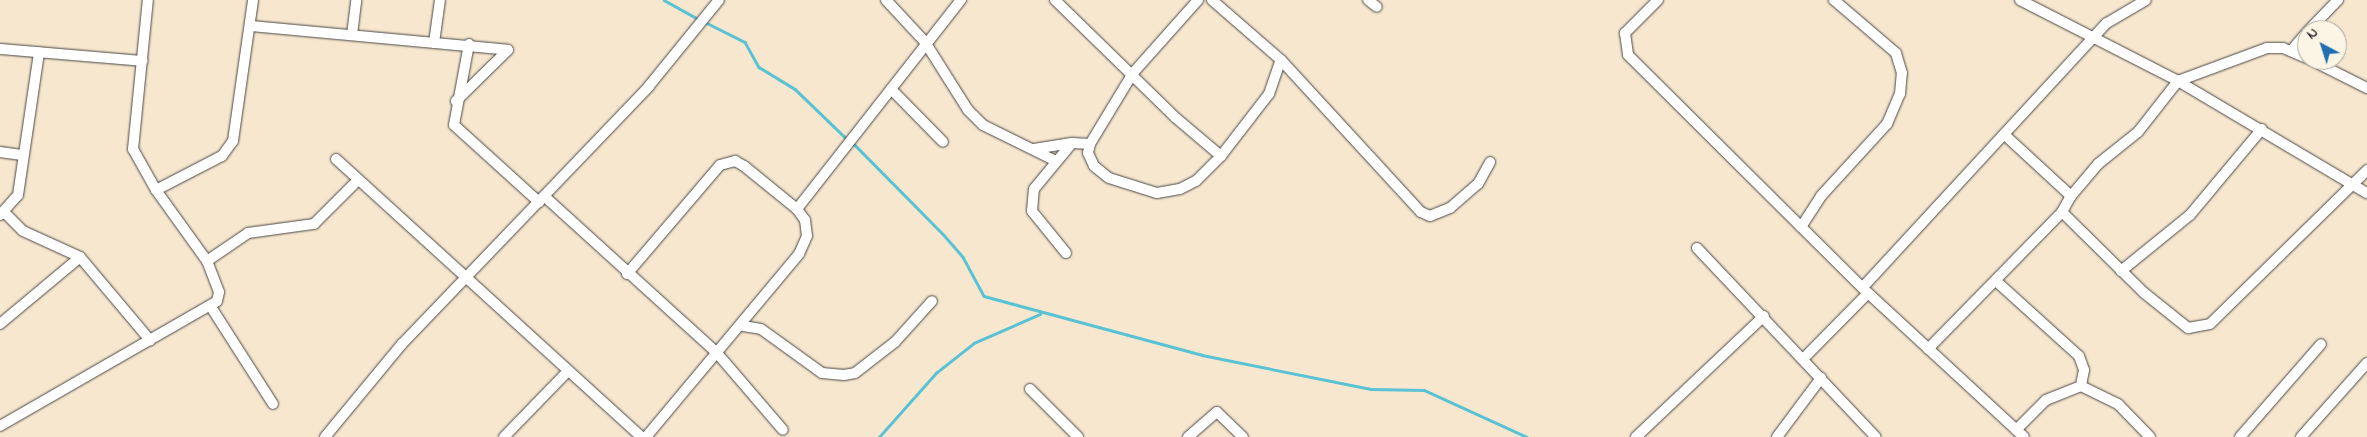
<!DOCTYPE html>
<style>
body{margin:0}
#map{position:relative;width:2367px;height:437px;overflow:hidden;background:#f7e7cf;font-family:"Indie Flower",sans-serif}
div>[style]{position:absolute}
[style*='--x']{left:calc(var(--x)*1px);top:calc(var(--y)*1px);width:calc(var(--w)*1px);rotate:calc(var(--a)*1deg)}
.stream>*{height:2.5px;margin:-1.25px;padding:0 1.25px;transform-origin:1.25px;border-radius:1.25px;background:#59c3d4}
.roads{filter:drop-shadow(0 0 1px #4a4744) drop-shadow(0 0 1px #4a4744)}
.minor>*{height:10px;margin:-5px;padding:0 5px;transform-origin:5px;border-radius:5px;background:#fff}
span{translate:-50% -50%;white-space:nowrap;text-align:center;line-height:1.15;-webkit-text-stroke:4.5px #fcf5e5;paint-order:stroke}
.north{position:absolute;left:2297px;top:20px;width:50px;height:50px;box-sizing:border-box;background:#fcf5e5;border:1px solid #a8a49b;border-radius:50%;rotate:320deg;font-size:14px;font-weight:700;line-height:20px;text-align:center;color:#2b2b2b}
.north::after{content:'';display:block;margin:auto;width:18px;height:22px;background:#1f6fb2;clip-path:polygon(50% 0,100% 100%,50% 72%,0 100%)}
</style>
<div id="map">
<div class="stream">
<div style="--x:664;--y:0;--w:41;--a:29.1"></div>
<div style="--x:705;--y:22;--w:45;--a:26.6"></div>
<div style="--x:745;--y:42;--w:29;--a:61"></div>
<div style="--x:759;--y:67;--w:42;--a:31.4"></div>
<div style="--x:795;--y:89;--w:74;--a:43.9"></div>
<div style="--x:853;--y:143;--w:129;--a:45.3"></div>
<div style="--x:944;--y:235;--w:29;--a:49"></div>
<div style="--x:963;--y:257;--w:44;--a:61.7"></div>
<div style="--x:984;--y:296;--w:226;--a:15.1"></div>
<div style="--x:1202;--y:355;--w:172;--a:11.4"></div>
<div style="--x:1371;--y:389;--w:53;--a:1.1"></div>
<div style="--x:1424;--y:390;--w:113;--a:24.5"></div>
<div style="--x:879;--y:437;--w:86;--a:-48.3"></div>
<div style="--x:936;--y:373;--w:48;--a:-38.3"></div>
<div style="--x:974;--y:343;--w:72;--a:-23.7"></div>
</div>
<div class="roads">
<div class="minor">
<div style="--x:886;--y:0;--w:57;--a:47.1"></div>
<div style="--x:925;--y:42;--w:80;--a:57.7"></div>
<div style="--x:968;--y:110;--w:21;--a:45"></div>
<div style="--x:983;--y:125;--w:81;--a:26.3"></div>
<div style="--x:1055;--y:0;--w:169;--a:44.3"></div>
<div style="--x:1176;--y:118;--w:59;--a:40.2"></div>
<div style="--x:1212;--y:0;--w:91;--a:41"></div>
<div style="--x:1281;--y:60;--w:207;--a:47.4"></div>
<div style="--x:1421;--y:212;--w:10;--a:24"></div>
<div style="--x:1430;--y:216;--w:22;--a:-22"></div>
<div style="--x:1450;--y:208;--w:37;--a:-41"></div>
<div style="--x:1478;--y:184;--w:25;--a:-61"></div>
<div style="--x:1368;--y:0;--w:11;--a:38"></div>
<div style="--x:1658;--y:0;--w:47;--a:135"></div>
<div style="--x:1625;--y:33;--w:22;--a:82"></div>
<div style="--x:1628;--y:55;--w:338;--a:44.8"></div>
<div style="--x:1868;--y:293;--w:212;--a:42.7"></div>
<div style="--x:2020;--y:0;--w:178;--a:27.1"></div>
<div style="--x:2178;--y:81;--w:220;--a:30.7"></div>
<div style="--x:251;--y:26;--w:258;--a:5.3"></div>
<div style="--x:508;--y:50;--w:73;--a:135.6"></div>
<div style="--x:2309;--y:30;--w:42;--a:-46"></div>
<div style="--x:352;--y:35;--w:35;--a:-83"></div>
<div style="--x:434;--y:43;--w:43;--a:-82.1"></div>
<div style="--x:469;--y:44;--w:82;--a:100.5"></div>
<div style="--x:454;--y:125;--w:115;--a:42.2"></div>
<div style="--x:0;--y:49;--w:143;--a:4.8"></div>
<div style="--x:2291;--y:51;--w:25;--a:-50"></div>
<div style="--x:2311;--y:60;--w:63;--a:26.6"></div>
<div style="--x:891;--y:89;--w:74;--a:45.5"></div>
<div style="--x:1090;--y:144;--w:9;--a:103"></div>
<div style="--x:1088;--y:153;--w:14;--a:65"></div>
<div style="--x:1094;--y:166;--w:19;--a:39"></div>
<div style="--x:1109;--y:178;--w:50;--a:17.4"></div>
<div style="--x:1157;--y:193;--w:23;--a:-10"></div>
<div style="--x:1180;--y:189;--w:18;--a:-27"></div>
<div style="--x:1196;--y:181;--w:35;--a:-45"></div>
<div style="--x:1221;--y:156;--w:78;--a:-52.3"></div>
<div style="--x:1269;--y:94;--w:36;--a:-71"></div>
<div style="--x:1034;--y:149;--w:38;--a:-9"></div>
<div style="--x:0;--y:152;--w:22;--a:8"></div>
<div style="--x:336;--y:159;--w:413;--a:42.3"></div>
<div style="--x:156;--y:190;--w:74;--a:-27.3"></div>
<div style="--x:222;--y:156;--w:19;--a:-54"></div>
<div style="--x:233;--y:141;--w:142;--a:-81.9"></div>
<div style="--x:544;--y:196;--w:234;--a:42.2"></div>
<div style="--x:717;--y:353;--w:101;--a:49.4"></div>
<div style="--x:2071;--y:196;--w:42;--a:-49.8"></div>
<div style="--x:2098;--y:164;--w:51;--a:-38.7"></div>
<div style="--x:2138;--y:132;--w:65;--a:-51.9"></div>
<div style="--x:2178;--y:81;--w:95;--a:-20.3"></div>
<div style="--x:2267;--y:48;--w:16;--a:0"></div>
<div style="--x:2283;--y:48;--w:26;--a:23"></div>
<div style="--x:797;--y:209;--w:266;--a:-51.9"></div>
<div style="--x:2062;--y:212;--w:114;--a:44.6"></div>
<div style="--x:2143;--y:292;--w:58;--a:38.7"></div>
<div style="--x:2188;--y:328;--w:22;--a:-10"></div>
<div style="--x:2210;--y:324;--w:220;--a:-44.4"></div>
<div style="--x:5;--y:213;--w:25;--a:45"></div>
<div style="--x:23;--y:231;--w:63;--a:24.5"></div>
<div style="--x:80;--y:257;--w:109;--a:49.9"></div>
<div style="--x:0;--y:215;--w:27;--a:-48"></div>
<div style="--x:18;--y:195;--w:144;--a:-81.6"></div>
<div style="--x:1801;--y:227;--w:37;--a:-57"></div>
<div style="--x:1821;--y:196;--w:98;--a:-47.5"></div>
<div style="--x:1887;--y:124;--w:33;--a:-67"></div>
<div style="--x:1900;--y:94;--w:21;--a:-85"></div>
<div style="--x:1902;--y:73;--w:21;--a:-107"></div>
<div style="--x:1896;--y:53;--w:82;--a:-139.5"></div>
<div style="--x:1697;--y:248;--w:260;--a:46.6"></div>
<div style="--x:1066;--y:253;--w:54;--a:-129"></div>
<div style="--x:1032;--y:211;--w:22;--a:-85"></div>
<div style="--x:1034;--y:189;--w:60;--a:-50.4"></div>
<div style="--x:1072;--y:143;--w:18;--a:3"></div>
<div style="--x:1090;--y:144;--w:83;--a:-58.8"></div>
<div style="--x:1133;--y:73;--w:98;--a:-48.3"></div>
<div style="--x:207;--y:261;--w:50;--a:-34.3"></div>
<div style="--x:248;--y:233;--w:67;--a:-7.8"></div>
<div style="--x:314;--y:224;--w:62;--a:-45"></div>
<div style="--x:2121;--y:271;--w:89;--a:-39.1"></div>
<div style="--x:2190;--y:215;--w:112;--a:-50.1"></div>
<div style="--x:627;--y:274;--w:143;--a:-49.5"></div>
<div style="--x:720;--y:165;--w:16;--a:-15"></div>
<div style="--x:735;--y:161;--w:10;--a:29"></div>
<div style="--x:744;--y:166;--w:68;--a:39.1"></div>
<div style="--x:797;--y:209;--w:14;--a:54"></div>
<div style="--x:805;--y:220;--w:16;--a:83"></div>
<div style="--x:807;--y:236;--w:20;--a:114"></div>
<div style="--x:799;--y:254;--w:239;--a:129.9"></div>
<div style="--x:1996;--y:281;--w:112;--a:42.1"></div>
<div style="--x:2079;--y:356;--w:15;--a:70"></div>
<div style="--x:2084;--y:370;--w:16;--a:101"></div>
<div style="--x:1863;--y:287;--w:359;--a:-47.3"></div>
<div style="--x:2107;--y:23;--w:45;--a:-30.5"></div>
<div style="--x:211;--y:307;--w:115;--a:57.4"></div>
<div style="--x:0;--y:324;--w:104;--a:-39.9"></div>
<div style="--x:743;--y:326;--w:18;--a:9"></div>
<div style="--x:761;--y:329;--w:75;--a:35.8"></div>
<div style="--x:822;--y:373;--w:22;--a:5"></div>
<div style="--x:844;--y:375;--w:11;--a:-10"></div>
<div style="--x:855;--y:373;--w:51;--a:-37.8"></div>
<div style="--x:895;--y:342;--w:55;--a:-47.9"></div>
<div style="--x:1928;--y:349;--w:192;--a:-45.6"></div>
<div style="--x:2062;--y:212;--w:18;--a:-61"></div>
<div style="--x:2071;--y:196;--w:88;--a:-137.3"></div>
<div style="--x:1804;--y:358;--w:91;--a:-45.4"></div>
<div style="--x:1030;--y:389;--w:68;--a:45"></div>
<div style="--x:0;--y:426;--w:250;--a:-29.9"></div>
<div style="--x:217;--y:301;--w:9;--a:-77"></div>
<div style="--x:219;--y:292;--w:33;--a:-111"></div>
<div style="--x:207;--y:261;--w:87;--a:-125.7"></div>
<div style="--x:156;--y:190;--w:47;--a:-119.3"></div>
<div style="--x:133;--y:149;--w:150;--a:-84.3"></div>
<div style="--x:2016;--y:430;--w:42;--a:-45"></div>
<div style="--x:2046;--y:400;--w:38;--a:-22"></div>
<div style="--x:2081;--y:386;--w:41;--a:25.9"></div>
<div style="--x:2118;--y:404;--w:46;--a:45.9"></div>
<div style="--x:325;--y:437;--w:121;--a:-50.4"></div>
<div style="--x:402;--y:344;--w:357;--a:-46.2"></div>
<div style="--x:649;--y:86;--w:111;--a:-50.9"></div>
<div style="--x:504;--y:437;--w:92;--a:-45.9"></div>
<div style="--x:1188;--y:437;--w:38;--a:-41"></div>
<div style="--x:1217;--y:412;--w:36;--a:44"></div>
<div style="--x:1636;--y:437;--w:176;--a:-43.4"></div>
<div style="--x:1777;--y:437;--w:74;--a:-53.3"></div>
<div style="--x:2240;--y:437;--w:123;--a:-48.9"></div>
<div style="--x:2301;--y:437;--w:99;--a:-48.3"></div>
</div>
</div>
<div class="north">N</div>
</div>
